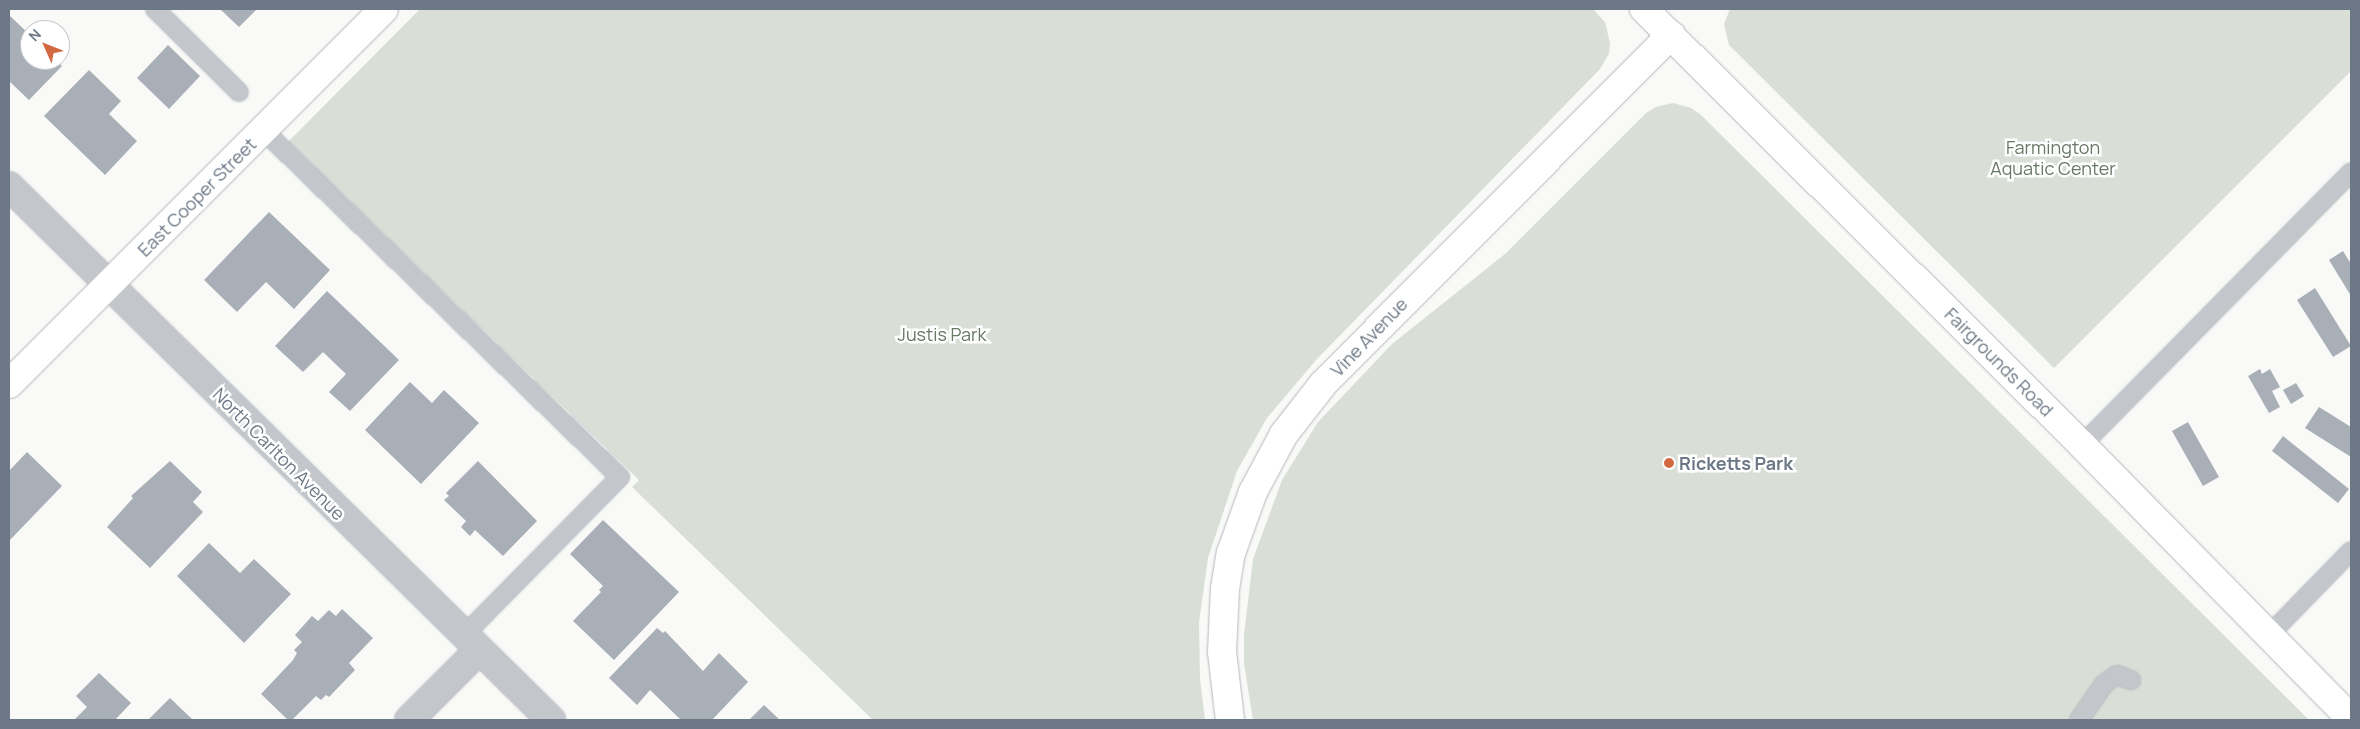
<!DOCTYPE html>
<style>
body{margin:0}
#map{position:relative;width:2360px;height:729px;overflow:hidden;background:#f9f9f8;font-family:Manrope,sans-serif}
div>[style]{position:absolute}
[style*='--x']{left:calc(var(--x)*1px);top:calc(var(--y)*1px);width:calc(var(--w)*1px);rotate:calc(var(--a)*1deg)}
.green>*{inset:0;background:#d9ded7}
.building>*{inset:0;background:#a9afb6}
.roads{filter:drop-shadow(0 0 1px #b4b8bd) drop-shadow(0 0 1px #b4b8bd)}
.lane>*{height:18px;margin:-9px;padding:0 9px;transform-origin:9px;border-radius:9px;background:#c3c6ca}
.street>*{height:28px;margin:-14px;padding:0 14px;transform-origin:14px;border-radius:14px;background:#c3c6ca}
.secondary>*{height:28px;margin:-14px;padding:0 14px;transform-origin:14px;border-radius:14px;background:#fff}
.dots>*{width:14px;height:14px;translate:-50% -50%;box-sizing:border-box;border:2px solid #fff;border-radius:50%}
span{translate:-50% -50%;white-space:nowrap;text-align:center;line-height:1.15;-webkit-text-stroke:5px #fff;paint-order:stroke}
.park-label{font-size:18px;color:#687866}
.street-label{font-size:18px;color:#6c7885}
.poi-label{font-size:18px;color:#6c7885;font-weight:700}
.left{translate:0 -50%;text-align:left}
.frame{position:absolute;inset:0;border:10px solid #6c7885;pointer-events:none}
.north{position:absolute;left:20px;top:20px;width:50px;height:50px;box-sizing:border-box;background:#fff;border:1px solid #c4c9ce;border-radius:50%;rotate:314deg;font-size:14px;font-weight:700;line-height:20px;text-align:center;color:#6c7885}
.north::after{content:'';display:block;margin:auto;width:18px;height:22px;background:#d16a40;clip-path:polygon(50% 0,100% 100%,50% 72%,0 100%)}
</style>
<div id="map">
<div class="green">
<div style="clip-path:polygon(420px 9px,1593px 9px,1605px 22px,1610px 43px,1609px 54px,1600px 69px,1317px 359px,1267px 418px,1237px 471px,1208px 558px,1199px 623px,1200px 679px,1205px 720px,873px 720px,632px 487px,639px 480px,288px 142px)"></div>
<div style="clip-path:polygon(1730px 9px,2351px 9px,2351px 71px,2054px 368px,1729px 45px,1724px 24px)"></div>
<div style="clip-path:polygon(1673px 103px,1691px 108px,1701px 115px,2309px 720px,1253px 720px,1244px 664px,1244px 635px,1253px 559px,1282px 480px,1318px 422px,1392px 344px,1505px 254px,1646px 113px,1656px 107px)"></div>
</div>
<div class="building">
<div style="clip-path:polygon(220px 9px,257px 9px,239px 27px)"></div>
<div style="clip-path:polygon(9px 15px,30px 35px,30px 60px,56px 60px,62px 66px,29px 100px,9px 81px)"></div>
<div style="clip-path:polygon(168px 45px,200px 76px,169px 109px,137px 78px)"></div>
<div style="clip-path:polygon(89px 70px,121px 101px,109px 114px,137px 141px,105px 175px,44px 116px)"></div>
<div style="clip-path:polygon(269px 212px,330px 270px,294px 309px,266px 282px,237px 312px,204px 280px)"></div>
<div style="clip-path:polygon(2343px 251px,2351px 264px,2351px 296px,2329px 260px)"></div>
<div style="clip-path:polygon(2315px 288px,2351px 346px,2333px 357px,2297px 300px)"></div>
<div style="clip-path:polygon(327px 291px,399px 360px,350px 411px,329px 392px,346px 374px,323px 352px,303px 372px,275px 346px)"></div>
<div style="clip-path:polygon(2260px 369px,2262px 374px,2270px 369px,2280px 387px,2272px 391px,2280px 407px,2269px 413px,2248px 376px)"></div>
<div style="clip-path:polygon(410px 382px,432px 403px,444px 390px,479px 423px,421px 484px,365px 430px)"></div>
<div style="clip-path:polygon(2296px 383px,2304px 396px,2291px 404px,2283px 390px)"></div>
<div style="clip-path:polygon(2319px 407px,2351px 427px,2351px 457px,2305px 428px)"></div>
<div style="clip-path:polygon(2188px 422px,2219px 477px,2203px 486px,2172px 431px)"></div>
<div style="clip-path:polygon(2283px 436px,2349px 489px,2338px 503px,2272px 451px)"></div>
<div style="clip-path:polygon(27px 452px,62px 486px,9px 541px,9px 471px)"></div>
<div style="clip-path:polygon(170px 461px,202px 492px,193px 502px,203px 512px,150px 568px,107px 527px,133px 498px,131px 496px)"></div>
<div style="clip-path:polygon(478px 461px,537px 521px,503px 556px,475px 530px,470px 536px,461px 527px,466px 521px,444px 500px,449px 496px,446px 493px)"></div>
<div style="clip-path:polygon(603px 520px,679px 592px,614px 660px,573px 621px,601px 592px,599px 590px,603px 586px,570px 554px)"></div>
<div style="clip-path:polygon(209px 543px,240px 573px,254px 559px,291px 594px,244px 643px,177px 576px)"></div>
<div style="clip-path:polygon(342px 609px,373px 638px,349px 663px,355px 670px,329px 697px,326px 695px,321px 700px,316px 696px,292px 720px,288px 720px,261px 694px,293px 660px,297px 653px,294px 650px,302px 642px,295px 635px,312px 616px,318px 621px,329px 610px,336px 616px)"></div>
<div style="clip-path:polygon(657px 628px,663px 633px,665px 631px,703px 671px,719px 653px,748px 682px,712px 720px,681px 720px,650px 690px,637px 705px,609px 678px)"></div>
<div style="clip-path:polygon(99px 673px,131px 703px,115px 720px,74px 720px,87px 707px,76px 696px)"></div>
<div style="clip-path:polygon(170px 698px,193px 720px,148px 720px)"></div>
<div style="clip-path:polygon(764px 705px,780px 720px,749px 720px)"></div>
</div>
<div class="roads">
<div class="lane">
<div style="--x:155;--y:9;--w:118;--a:44.7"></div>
<div style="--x:263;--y:130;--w:498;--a:44.2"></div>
<div style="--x:620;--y:477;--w:222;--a:134.6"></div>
<div style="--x:2082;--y:445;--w:383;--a:-45.4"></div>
<div style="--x:2269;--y:635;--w:117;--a:-45.7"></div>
<div style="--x:2079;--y:720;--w:44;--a:-55.2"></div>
<div style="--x:2104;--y:684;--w:16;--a:-35"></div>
<div style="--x:2117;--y:675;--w:15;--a:20"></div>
</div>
<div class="street">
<div style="--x:9;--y:186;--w:761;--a:44.57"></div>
<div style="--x:409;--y:720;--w:99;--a:-45"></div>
</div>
<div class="secondary">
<div style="--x:1644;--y:9;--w:618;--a:44.87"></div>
<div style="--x:2082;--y:445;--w:384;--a:45.5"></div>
<div style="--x:9;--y:384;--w:530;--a:-45"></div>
<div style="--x:1230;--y:720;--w:68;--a:-96.7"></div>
<div style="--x:1222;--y:652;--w:63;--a:-87.3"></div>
<div style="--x:1225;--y:589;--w:36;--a:-81"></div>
<div style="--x:1231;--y:553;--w:65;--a:-70.2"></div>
<div style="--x:1253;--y:492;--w:66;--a:-61.9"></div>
<div style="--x:1284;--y:434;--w:63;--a:-52"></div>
<div style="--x:1323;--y:384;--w:493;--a:-45.1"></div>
</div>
</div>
<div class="dots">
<div style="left:1669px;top:463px;background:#d16a40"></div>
</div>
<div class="park-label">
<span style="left:2053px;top:158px">Farmington<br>Aquatic Center</span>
<span style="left:942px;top:334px">Justis Park</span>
</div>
<div class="street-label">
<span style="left:197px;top:197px;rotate:-45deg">East Cooper Street</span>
<span style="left:1369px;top:337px;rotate:-46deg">Vine Avenue</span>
<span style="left:1999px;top:362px;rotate:45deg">Fairgrounds Road</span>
<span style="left:279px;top:454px;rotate:45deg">North Carlton Avenue</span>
</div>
<div class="poi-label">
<span class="left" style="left:1679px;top:463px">Ricketts Park</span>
</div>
<div class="frame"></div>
<div class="north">N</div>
</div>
